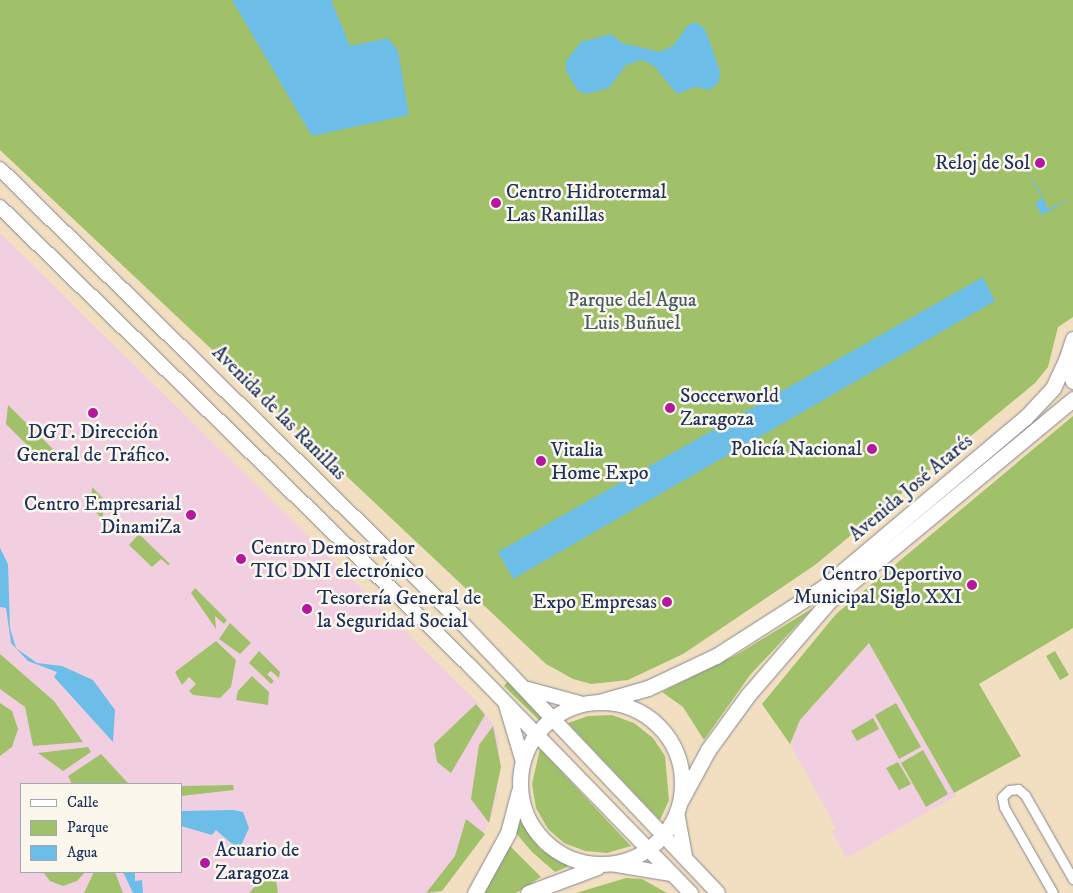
<!DOCTYPE html>
<meta charset="utf-8">
<style>
body{margin:0}
#map{position:relative;width:1073px;height:893px;overflow:hidden;background:#f2dfc1;font-family:"IM FELL DW Pica",serif}
div>[style]{position:absolute}
[style*='--x']{left:calc(var(--x)*1px);top:calc(var(--y)*1px);width:calc(var(--w)*1px);rotate:calc(var(--a)*1deg)}
.built>*{inset:0;background:#f2cfe0}
.green>*{inset:0;background:#a0c16a}
.water>*{inset:0;background:#6cbee8}
.roads{filter:drop-shadow(0 0 1px #868790) drop-shadow(0 0 1px #868790)}
.minor>*{height:9px;margin:-4.5px;padding:0 4.5px;transform-origin:4.5px;border-radius:4.5px;background:#fff}
.secondary>*{height:14px;margin:-7px;padding:0 7px;transform-origin:7px;border-radius:7px;background:#fff}
.primary>*{height:15px;margin:-7.5px;padding:0 7.5px;transform-origin:7.5px;border-radius:7.5px;background:#fff}
.primary>.ring{margin:-7.5px;padding:0;box-sizing:content-box;background:none;border:15px solid #fff;border-radius:50%}
.dots>*{width:14px;height:14px;translate:-50% -50%;box-sizing:border-box;border:2px solid #fbf7ec;border-radius:50%}
span{translate:-50% -50%;white-space:nowrap;text-align:center;line-height:1.15;-webkit-text-stroke:5px #fbf7ec;paint-order:stroke}
.poi-label{font-size:20px;color:#1b2f5e}
.right{translate:-100% -50%;text-align:right}
.left{translate:0 -50%;text-align:left}
.park-label{font-size:20px;color:#435b62}
.street-label{font-size:20px;color:#1b2f5e}
.legend{position:absolute;left:20px;top:783px;width:162px;height:90px;box-sizing:border-box;background:#fbf7ec;border:1px solid #a1a7b3;margin:0;padding:6px 9px;list-style:none;font-size:15px;color:#1b2f5e}
.legend li{display:flex;align-items:center;gap:10px;height:25px}
.legend b{width:25px;border:1px solid #a1a7b3}
</style>
<div id="map">
<div class="built">
<div style="clip-path:polygon(evenodd,0 233px,478px 703px,493px 724px,499px 738px,497px 797px,486px 830px,437px 893px,0 893px,0 233px,21px 784px,181px 784px,181px 872px,21px 872px,21px 784px)"></div>
<div style="clip-path:polygon(869px 643px,956px 796px,846px 858px,832px 831px,836px 828px,790px 744px,800px 720px)"></div>
</div>
<div class="green">
<div style="clip-path:polygon(0 0,1073px 0,1073px 317px,1058px 327px,1048px 367px,1035px 383px,815px 565px,683px 654px,628px 680px,591px 684px,573px 679px,546px 664px,0 150px)"></div>
<div style="clip-path:polygon(8px 405px,58px 454px,54px 458px,47px 452px,37px 455px,6px 424px)"></div>
<div style="clip-path:polygon(1073px 416px,1073px 628px,979px 684px,1021px 756px,954px 793px,869px 643px,800px 720px,790px 744px,762px 704px,836px 614px)"></div>
<div style="clip-path:polygon(92px 487px,119px 515px,115px 518px,103px 507px,103px 520px,91px 507px)"></div>
<div style="clip-path:polygon(139px 534px,170px 564px,168px 565px,161px 559px,152px 567px,129px 545px)"></div>
<div style="clip-path:polygon(195px 588px,227px 620px,224px 624px,215px 616px,216px 629px,191px 593px)"></div>
<div style="clip-path:polygon(813px 608px,750px 675px,704px 740px,683px 707px,662px 692px,738px 654px)"></div>
<div style="clip-path:polygon(230px 623px,251px 643px,240px 654px,219px 639px)"></div>
<div style="clip-path:polygon(216px 641px,236px 660px,231px 687px,220px 698px,193px 695px,189px 691px,196px 684px,189px 677px,182px 685px,175px 672px)"></div>
<div style="clip-path:polygon(259px 651px,280px 672px,279px 678px,271px 671px,267px 674px,274px 681px,271px 684px,249px 663px)"></div>
<div style="clip-path:polygon(1055px 651px,1069px 675px,1060px 680px,1046px 656px)"></div>
<div style="clip-path:polygon(0 654px,54px 701px,83px 742px,33px 746px,25px 707px,0 689px)"></div>
<div style="clip-path:polygon(252px 676px,269px 692px,268px 705px,236px 700px,238px 691px)"></div>
<div style="clip-path:polygon(508px 681px,542px 719px,540px 721px,504px 686px)"></div>
<div style="clip-path:polygon(0 703px,12px 711px,18px 729px,12px 747px,0 756px)"></div>
<div style="clip-path:polygon(896px 703px,921px 747px,899px 759px,875px 715px)"></div>
<div style="clip-path:polygon(476px 704px,485px 715px,451px 773px,437px 762px,434px 744px)"></div>
<div style="clip-path:polygon(612px 715px,634px 723px,653px 738px,665px 756px,669px 800px,660px 820px,568px 723px,588px 716px)"></div>
<div style="clip-path:polygon(873px 718px,879px 729px,857px 741px,851px 731px)"></div>
<div style="clip-path:polygon(493px 726px,501px 767px,489px 823px,471px 799px,479px 745px)"></div>
<div style="clip-path:polygon(88px 747px,91px 752px,63px 771px,38px 753px)"></div>
<div style="clip-path:polygon(540px 749px,631px 846px,607px 853px,585px 851px,564px 843px,548px 829px,536px 808px,532px 784px)"></div>
<div style="clip-path:polygon(923px 750px,948px 794px,926px 807px,901px 763px)"></div>
<div style="clip-path:polygon(101px 754px,129px 784px,72px 784px,68px 776px)"></div>
<div style="clip-path:polygon(898px 762px,911px 784px,899px 790px,886px 768px)"></div>
<div style="clip-path:polygon(233px 785px,234px 790px,181px 796px,181px 786px)"></div>
<div style="clip-path:polygon(466px 819px,485px 834px,442px 891px,426px 893px,455px 856px)"></div>
<div style="clip-path:polygon(520px 821px,540px 849px,569px 866px,555px 872px,532px 852px,516px 833px)"></div>
<div style="clip-path:polygon(510px 846px,541px 877px,516px 893px,483px 893px)"></div>
<div style="clip-path:polygon(269px 871px,275px 874px,278px 893px,249px 893px)"></div>
<div style="clip-path:polygon(43px 872px,85px 872px,77px 881px,63px 886px,50px 881px)"></div>
<div style="clip-path:polygon(94px 872px,115px 872px,123px 893px,84px 893px)"></div>
<div style="clip-path:polygon(626px 878px,642px 879px,667px 893px,576px 893px)"></div>
</div>
<div class="water">
<div style="clip-path:polygon(232px 0,331px 0,350px 46px,388px 38px,398px 51px,409px 115px,312px 136px)"></div>
<div style="clip-path:polygon(696px 22px,705px 29px,720px 71px,719px 82px,710px 90px,695px 87px,677px 94px,654px 66px,642px 60px,626px 65px,609px 88px,587px 94px,578px 91px,566px 71px,566px 61px,581px 42px,611px 34px,622px 43px,660px 52px,674px 45px,688px 25px)"></div>
<div style="clip-path:polygon(1025px 170px,1040px 191px,1048px 209px,1073px 197px,1042px 215px,1035px 204px,1042px 197px)"></div>
<div style="clip-path:polygon(983px 277px,995px 301px,513px 579px,498px 552px)"></div>
<div style="clip-path:polygon(0 548px,8px 564px,10px 628px,16px 648px,37px 663px,62px 666px,93px 680px,115px 710px,113px 742px,54px 677px,57px 672px,28px 661px,11px 643px,6px 608px,0 607px)"></div>
<div style="clip-path:polygon(234px 810px,243px 812px,249px 828px,239px 850px,216px 830px,212px 835px,181px 826px,181px 811px)"></div>
<div style="clip-path:polygon(123px 872px,135px 872px,135px 881px,142px 880px,143px 893px,133px 893px)"></div>
</div>
<div class="roads">
<div class="minor">
<div style="--x:1053;--y:893;--w:99;--a:-119.7"></div>
<div style="--x:1004;--y:807;--w:10;--a:-101"></div>
<div style="--x:1002;--y:797;--w:10;--a:-45"></div>
<div style="--x:1009;--y:790;--w:9;--a:-6"></div>
<div style="--x:1018;--y:789;--w:9;--a:41"></div>
<div style="--x:1025;--y:795;--w:97;--a:60.3"></div>
</div>
<div class="secondary">
<div style="--x:0;--y:169;--w:643;--a:44.5"></div>
<div style="--x:459;--y:620;--w:376;--a:46.5"></div>
<div style="--x:0;--y:207;--w:654;--a:44.32"></div>
<div style="--x:468;--y:664;--w:320;--a:45.8"></div>
<div style="--x:528;--y:689;--w:57;--a:15.3"></div>
<div style="--x:506;--y:705;--w:59;--a:73.4"></div>
<div style="--x:677;--y:812;--w:45;--a:79.7"></div>
<div style="--x:611;--y:864;--w:61;--a:9.5"></div>
</div>
<div class="primary">
<div style="--x:1073;--y:339;--w:22;--a:108"></div>
<div style="--x:1066;--y:360;--w:22;--a:72"></div>
<div style="--x:599;--y:702;--w:51;--a:-15.9"></div>
<div style="--x:648;--y:688;--w:75;--a:-25.2"></div>
<div style="--x:716;--y:656;--w:128;--a:-32.6"></div>
<div style="--x:824;--y:587;--w:263;--a:-40.1"></div>
<div style="--x:1025;--y:418;--w:41;--a:-47"></div>
<div style="--x:1053;--y:388;--w:31;--a:-65"></div>
<div class="ring" style="left:520px;top:702px;width:147px;height:147px"></div>
<div style="--x:681;--y:800;--w:57;--a:-61.6"></div>
<div style="--x:708;--y:750;--w:68;--a:-54"></div>
<div style="--x:748;--y:695;--w:124;--a:-49.2"></div>
<div style="--x:829;--y:601;--w:317;--a:-39.6"></div>
<div style="--x:475;--y:893;--w:68;--a:-61.2"></div>
<div style="--x:508;--y:833;--w:43;--a:-75.3"></div>
<div style="--x:528;--y:893;--w:74;--a:-20.6"></div>
</div>
</div>
<div class="dots">
<div style="left:1040px;top:163px;background:#b5179e"></div>
<div style="left:496px;top:203px;background:#b5179e"></div>
<div style="left:670px;top:408px;background:#b5179e"></div>
<div style="left:93px;top:413px;background:#b5179e"></div>
<div style="left:872px;top:449px;background:#b5179e"></div>
<div style="left:541px;top:461px;background:#b5179e"></div>
<div style="left:191px;top:515px;background:#b5179e"></div>
<div style="left:241px;top:559px;background:#b5179e"></div>
<div style="left:972px;top:585px;background:#b5179e"></div>
<div style="left:667px;top:602px;background:#b5179e"></div>
<div style="left:307px;top:609px;background:#b5179e"></div>
<div style="left:205px;top:863px;background:#b5179e"></div>
</div>
<div class="poi-label">
<span class="right" style="left:1030px;top:163px">Reloj de Sol</span>
<span class="left" style="left:506px;top:204px">Centro Hidrotermal<br>Las Ranillas</span>
<span class="left" style="left:680px;top:408px">Soccerworld<br>Zaragoza</span>
<span style="left:93px;top:444px">DGT. Dirección<br>General de Tráfico.</span>
<span class="right" style="left:862px;top:449px">Policía Nacional</span>
<span class="left" style="left:551px;top:462px">Vitalia<br>Home Expo</span>
<span class="right" style="left:181px;top:516px">Centro Empresarial<br>DinamiZa</span>
<span class="left" style="left:251px;top:560px">Centro Demostrador<br>TIC DNI electrónico</span>
<span class="right" style="left:962px;top:586px">Centro Deportivo<br>Municipal Siglo XXI</span>
<span class="left" style="left:317px;top:610px">Tesorería General de<br>la Seguridad Social</span>
<span class="right" style="left:657px;top:602px">Expo Empresas</span>
<span class="left" style="left:215px;top:862px">Acuario de<br>Zaragoza</span>
</div>
<div class="park-label">
<span style="left:632px;top:312px">Parque del Agua<br>Luis Buñuel</span>
</div>
<div class="street-label">
<span style="left:279px;top:413px;rotate:45deg">Avenida de las Ranillas</span>
<span style="left:911px;top:488px;rotate:-40deg">Avenida José Atarés</span>
</div>
<ul class="legend">
<li><b style="height:6px;background:#fff"></b>Calle</li>
<li><b style="height:14px;background:#a0c16a"></b>Parque</li>
<li><b style="height:14px;background:#6cbee8"></b>Agua</li>
</ul>
</div>
